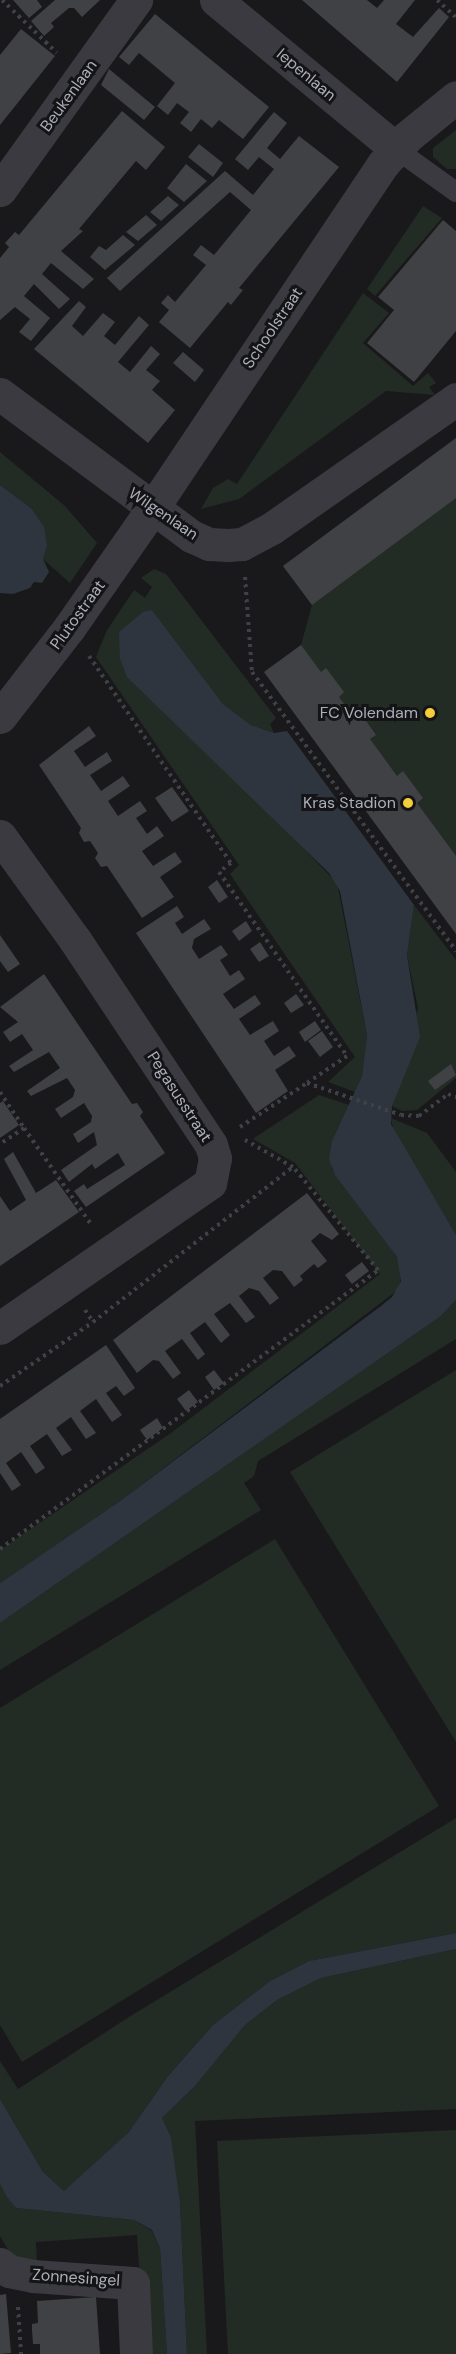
<!DOCTYPE html>
<style>
body{margin:0}
#map{position:relative;width:456px;height:2354px;overflow:hidden;background:#19191b;font-family:"DM Sans",sans-serif}
div>[style]{position:absolute}
[style*='--x']{left:calc(var(--x)*1px);top:calc(var(--y)*1px);width:calc(var(--w)*1px);rotate:calc(var(--a)*1deg)}
.green>*{inset:0;background:#232b25}
.water>*{inset:0;background:#2e353f}
.building>*{inset:0;background:#404145}
.path>*{height:4px;margin-top:-2px;transform-origin:0;background:repeating-linear-gradient(90deg,#404147 0 3px,transparent 0 7.5px)}
.service>*{height:20px;margin:-10px;padding:0 10px;transform-origin:10px;border-radius:10px;background:#3a3a40}
.minor>*{height:33px;margin:-16.5px;padding:0 16.5px;transform-origin:16.5px;border-radius:16.5px;background:#3a3a40}
.dots>*{width:16px;height:16px;translate:-50% -50%;box-sizing:border-box;border:3px solid #141416;border-radius:50%}
span{translate:-50% -50%;white-space:nowrap;text-align:center;line-height:1.15;-webkit-text-stroke:6px #141416;paint-order:stroke}
.street-label{font-size:16px;color:#abaebb}
.poi-label{font-size:16px;color:#abaebb}
.right{translate:-100% -50%;text-align:right}
</style>
<div id="map">
<div class="green">
<div style="clip-path:polygon(456px 130px,456px 169px,447px 169px,433px 157px,433px 148px)"></div>
<div style="clip-path:polygon(423px 206px,442px 218px,375px 296px,367px 289px)"></div>
<div style="clip-path:polygon(363px 293px,389px 313px,363px 343px,413px 386px,428px 373px,436px 383px,429px 387px,435px 395px,386px 391px,239px 499px,201px 509px,213px 488px,228px 479px,237px 484px)"></div>
<div style="clip-path:polygon(456px 438px,456px 934px,264px 672px,301px 645px,312px 605px,283px 566px)"></div>
<div style="clip-path:polygon(0 452px,65px 506px,97px 543px,70px 583px,43px 559px,47px 546px,31px 508px,0 485px)"></div>
<div style="clip-path:polygon(154px 569px,166px 574px,276px 718px,270px 724px,274px 733px,251px 725px,223px 704px,152px 610px,141px 615px,121px 633px,120px 659px,337px 883px,367px 1035px,362px 1076px,355px 1092px,328px 1082px,355px 1057px,230px 874px,239px 865px,96px 657px,107px 630px,134px 590px,145px 598px,152px 587px,141px 578px)"></div>
<div style="clip-path:polygon(414px 905px,456px 960px,456px 1078px,417px 1110px,402px 1111px,392px 1106px,418px 1008px,407px 955px)"></div>
<div style="clip-path:polygon(319px 1095px,349px 1105px,332px 1141px,332px 1169px,397px 1257px,402px 1269px,399px 1289px,120px 1501px,0 1583px,0 1550px,171px 1433px,380px 1274px,295px 1163px,253px 1139px)"></div>
<div style="clip-path:polygon(391px 1118px,427px 1133px,456px 1172px,456px 1235px,394px 1133px)"></div>
<div style="clip-path:polygon(456px 1300px,456px 1339px,258px 1461px,254px 1476px,244px 1483px,261px 1510px,0 1670px,0 1623px,441px 1316px)"></div>
<div style="clip-path:polygon(456px 1370px,456px 1742px,290px 1472px)"></div>
<div style="clip-path:polygon(275px 1539px,439px 1806px,22px 2062px,0 2025px,0 1708px)"></div>
<div style="clip-path:polygon(456px 1818px,456px 1933px,309px 1961px,270px 1981px,213px 2025px,168px 2076px,128px 2133px,92px 2168px,64px 2191px,43px 2172px,0 2099px,0 2061px,18px 2089px,129px 2017px)"></div>
<div style="clip-path:polygon(456px 1949px,456px 2109px,195px 2121px,207px 2354px,187px 2354px,180px 2203px,162px 2118px,196px 2085px,244px 2026px,277px 2000px,321px 1978px)"></div>
<div style="clip-path:polygon(456px 2130px,456px 2354px,228px 2354px,217px 2141px)"></div>
<div style="clip-path:polygon(0 2184px,16px 2208px,134px 2220px,152px 2231px,160px 2248px,167px 2354px,145px 2354px,137px 2235px,36px 2242px,37px 2265px,11px 2255px,0 2236px)"></div>
</div>
<div class="water">
<div style="clip-path:polygon(0 485px,31px 508px,44px 527px,47px 546px,43px 559px,49px 572px,42px 583px,34px 582px,30px 588px,13px 594px,0 593px)"></div>
<div style="clip-path:polygon(152px 610px,223px 704px,251px 725px,274px 733px,287px 731px,414px 905px,407px 955px,420px 1037px,392px 1106px,391px 1124px,456px 1235px,456px 1300px,441px 1316px,0 1623px,0 1583px,120px 1501px,381px 1306px,392px 1297px,401px 1281px,397px 1257px,335px 1175px,329px 1159px,332px 1141px,362px 1076px,367px 1035px,340px 891px,329px 873px,127px 677px,120px 659px,119px 632px,143px 612px)"></div>
<div style="clip-path:polygon(456px 1933px,456px 1949px,321px 1978px,277px 2000px,244px 2026px,196px 2085px,162px 2118px,171px 2138px,180px 2203px,187px 2354px,167px 2354px,160px 2248px,152px 2230px,134px 2220px,16px 2208px,7px 2197px,0 2184px,0 2099px,43px 2172px,64px 2191px,128px 2133px,168px 2076px,213px 2025px,270px 1981px,309px 1961px)"></div>
</div>
<div class="building">
<div style="clip-path:polygon(13px 0,37px 0,42px 7px,29px 18px)"></div>
<div style="clip-path:polygon(55px 0,100px 0,82px 17px,74px 8px,69px 8px,51px 23px,54px 27px,44px 36px,31px 21px)"></div>
<div style="clip-path:polygon(302px 0,367px 0,377px 8px,384px 0,415px 0,396px 24px,413px 37px,439px 8px,449px 17px,397px 82px)"></div>
<div style="clip-path:polygon(155px 14px,269px 107px,243px 139px,219px 120px,212px 128px,201px 119px,191px 132px,180px 123px,189px 112px,177px 103px,168px 115px,157px 106px,175px 83px,139px 53px,129px 65px,119px 57px)"></div>
<div style="clip-path:polygon(21px 29px,55px 56px,0 125px,0 55px)"></div>
<div style="clip-path:polygon(109px 69px,155px 107px,144px 120px,101px 85px)"></div>
<div style="clip-path:polygon(122px 111px,165px 147px,146px 170px,136px 161px,79px 229px,83px 231px,61px 251px,94px 279px,83px 289px,51px 263px,42px 274px,70px 299px,59px 309px,34px 284px,24px 296px,50px 318px,31px 341px,19px 332px,30px 319px,15px 307px,0 320px,0 258px,9px 247px,5px 243px,15px 232px,19px 235px)"></div>
<div style="clip-path:polygon(274px 112px,287px 123px,267px 148px,280px 159px,299px 136px,339px 167px,239px 288px,243px 290px,231px 305px,228px 302px,190px 348px,159px 322px,169px 310px,161px 303px,168px 295px,175px 302px,206px 265px,193px 255px,201px 245px,214px 255px,251px 210px,230px 192px,120px 291px,107px 278px,225px 171px,253px 195px,274px 169px,259px 157px,248px 170px,235px 159px)"></div>
<div style="clip-path:polygon(199px 144px,223px 163px,213px 177px,188px 157px)"></div>
<div style="clip-path:polygon(186px 164px,207px 181px,184px 202px,167px 188px)"></div>
<div style="clip-path:polygon(168px 196px,179px 205px,161px 221px,150px 212px)"></div>
<div style="clip-path:polygon(146px 215px,157px 225px,138px 241px,126px 232px)"></div>
<div style="clip-path:polygon(443px 220px,456px 231px,456px 331px,414px 382px,367px 343px,394px 310px,378px 297px)"></div>
<div style="clip-path:polygon(123px 235px,135px 245px,105px 270px,90px 257px,99px 246px,106px 250px)"></div>
<div style="clip-path:polygon(79px 301px,86px 307px,72px 326px,83px 336px,103px 313px,115px 322px,104px 336px,115px 345px,139px 316px,149px 325px,118px 362px,130px 372px,151px 346px,160px 354px,146px 370px,160px 381px,152px 390px,175px 410px,148px 443px,34px 349px)"></div>
<div style="clip-path:polygon(183px 352px,204px 370px,195px 382px,173px 363px)"></div>
<div style="clip-path:polygon(456px 438px,456px 498px,312px 605px,283px 566px)"></div>
<div style="clip-path:polygon(301px 645px,321px 672px,326px 668px,344px 692px,339px 697px,351px 713px,357px 708px,376px 735px,370px 739px,397px 776px,403px 771px,423px 798px,417px 803px,456px 856px,456px 934px,264px 672px)"></div>
<div style="clip-path:polygon(89px 726px,96px 736px,74px 751px,85px 767px,107px 752px,112px 761px,90px 775px,101px 791px,123px 776px,130px 786px,108px 801px,118px 816px,140px 801px,147px 811px,136px 818px,147px 834px,157px 826px,164px 836px,142px 851px,153px 866px,175px 852px,182px 862px,160px 877px,174px 897px,142px 918px,107px 866px,101px 867px,95px 858px,98px 853px,90px 841px,84px 842px,79px 833px,81px 828px,39px 765px)"></div>
<div style="clip-path:polygon(172px 787px,189px 811px,172px 822px,155px 798px)"></div>
<div style="clip-path:polygon(217px 880px,228px 897px,219px 903px,208px 887px)"></div>
<div style="clip-path:polygon(177px 906px,184px 917px,175px 923px,182px 934px,204px 919px,211px 929px,194px 939px,192px 948px,199px 959px,221px 945px,228px 955px,220px 960px,230px 976px,239px 970px,245px 979px,223px 994px,234px 1009px,255px 995px,261px 1004px,239px 1019px,250px 1035px,273px 1021px,279px 1031px,264px 1041px,274px 1056px,289px 1046px,296px 1056px,275px 1070px,288px 1091px,256px 1113px,136px 933px)"></div>
<div style="clip-path:polygon(246px 921px,252px 931px,239px 941px,232px 931px)"></div>
<div style="clip-path:polygon(0 935px,20px 964px,8px 972px,0 961px)"></div>
<div style="clip-path:polygon(260px 942px,269px 956px,259px 962px,250px 949px)"></div>
<div style="clip-path:polygon(44px 974px,132px 1104px,137px 1103px,143px 1112px,140px 1116px,165px 1153px,86px 1207px,74px 1191px,84px 1184px,87px 1189px,125px 1165px,118px 1153px,95px 1169px,92px 1164px,69px 1182px,61px 1170px,97px 1145px,94px 1132px,78px 1143px,73px 1134px,91px 1122px,92px 1116px,84px 1103px,61px 1118px,55px 1109px,73px 1097px,75px 1090px,67px 1078px,31px 1096px,27px 1091px,60px 1068px,49px 1052px,14px 1072px,9px 1066px,33px 1050px,22px 1034px,10px 1042px,3px 1032px,18px 1022px,0 1007px)"></div>
<div style="clip-path:polygon(296px 994px,304px 1005px,291px 1013px,284px 1003px)"></div>
<div style="clip-path:polygon(315px 1021px,321px 1030px,305px 1042px,299px 1032px)"></div>
<div style="clip-path:polygon(322px 1031px,333px 1047px,320px 1057px,308px 1041px)"></div>
<div style="clip-path:polygon(451px 1064px,456px 1075px,435px 1090px,428px 1081px)"></div>
<div style="clip-path:polygon(3px 1101px,19px 1125px,0 1138px,0 1103px)"></div>
<div style="clip-path:polygon(13px 1152px,36px 1193px,56px 1180px,79px 1212px,0 1266px,0 1196px,10px 1211px,26px 1200px,4px 1159px)"></div>
<div style="clip-path:polygon(307px 1193px,339px 1234px,332px 1240px,320px 1233px,311px 1241px,327px 1261px,318px 1268px,314px 1264px,300px 1276px,303px 1280px,294px 1287px,282px 1271px,273px 1270px,263px 1278px,279px 1298px,270px 1305px,259px 1291px,249px 1288px,239px 1296px,255px 1317px,246px 1323px,230px 1303px,214px 1314px,230px 1335px,221px 1343px,205px 1322px,190px 1333px,205px 1354px,198px 1360px,182px 1339px,165px 1351px,181px 1373px,173px 1379px,159px 1361px,153px 1360px,137px 1373px,113px 1340px)"></div>
<div style="clip-path:polygon(362px 1262px,369px 1271px,352px 1284px,345px 1275px)"></div>
<div style="clip-path:polygon(106px 1345px,135px 1388px,124px 1396px,116px 1386px,106px 1393px,122px 1415px,112px 1422px,96px 1399px,80px 1411px,96px 1433px,86px 1439px,71px 1417px,56px 1428px,72px 1450px,62px 1456px,47px 1434px,30px 1446px,45px 1468px,36px 1474px,21px 1452px,6px 1463px,21px 1485px,12px 1491px,0 1473px,0 1419px)"></div>
<div style="clip-path:polygon(214px 1370px,224px 1383px,214px 1390px,205px 1377px)"></div>
<div style="clip-path:polygon(189px 1390px,198px 1402px,186px 1411px,177px 1399px)"></div>
<div style="clip-path:polygon(157px 1418px,163px 1428px,147px 1440px,140px 1430px)"></div>
<div style="clip-path:polygon(6px 2294px,11px 2353px,0 2354px,0 2295px)"></div>
<div style="clip-path:polygon(96px 2297px,100px 2354px,40px 2354px,40px 2344px,33px 2344px,32px 2330px,32px 2324px,38px 2323px,37px 2301px)"></div>
</div>
<div class="path">
<div style="--x:2;--y:0;--w:76;--a:43.9"></div>
<div style="--x:437;--y:0;--w:25;--a:42"></div>
<div style="--x:245;--y:577;--w:95;--a:85.8"></div>
<div style="--x:252;--y:672;--w:346;--a:53.8"></div>
<div style="--x:89;--y:656;--w:251;--a:55.6"></div>
<div style="--x:231;--y:863;--w:15;--a:143"></div>
<div style="--x:219;--y:872;--w:224;--a:55.2"></div>
<div style="--x:347;--y:1056;--w:48;--a:146"></div>
<div style="--x:0;--y:1092;--w:43;--a:56.3"></div>
<div style="--x:24;--y:1128;--w:29;--a:146"></div>
<div style="--x:240;--y:1127;--w:80;--a:-33.3"></div>
<div style="--x:307;--y:1083;--w:99;--a:18.8"></div>
<div style="--x:401;--y:1115;--w:18;--a:3"></div>
<div style="--x:419;--y:1116;--w:36;--a:-37"></div>
<div style="--x:448;--y:1094;--w:9;--a:21"></div>
<div style="--x:24;--y:1128;--w:119;--a:55.2"></div>
<div style="--x:85;--y:1310;--w:14;--a:56"></div>
<div style="--x:0;--y:1386;--w:113;--a:-34.5"></div>
<div style="--x:93;--y:1322;--w:253;--a:-37.8"></div>
<div style="--x:0;--y:1549;--w:470;--a:-36.4"></div>
<div style="--x:378;--y:1270;--w:134;--a:-129.5"></div>
<div style="--x:293;--y:1167;--w:55;--a:-150.6"></div>
<div style="--x:18;--y:2307;--w:47;--a:86.3"></div>
</div>
<div class="service">
<div style="--x:396;--y:149;--w:74;--a:35.6"></div>
</div>
<div class="minor">
<div style="--x:216;--y:0;--w:234;--a:39.6"></div>
<div style="--x:0;--y:190;--w:234;--a:-54.4"></div>
<div style="--x:0;--y:394;--w:238;--a:36.6"></div>
<div style="--x:191;--y:536;--w:20;--a:24"></div>
<div style="--x:209;--y:544;--w:19;--a:3"></div>
<div style="--x:228;--y:545;--w:14;--a:-4"></div>
<div style="--x:242;--y:544;--w:34;--a:-28"></div>
<div style="--x:272;--y:528;--w:225;--a:-35"></div>
<div style="--x:0;--y:717;--w:113;--a:-52.2"></div>
<div style="--x:69;--y:628;--w:145;--a:-55.1"></div>
<div style="--x:152;--y:509;--w:415;--a:-56.2"></div>
<div style="--x:383;--y:164;--w:36;--a:-48"></div>
<div style="--x:407;--y:137;--w:63;--a:-39.2"></div>
<div style="--x:0;--y:836;--w:128;--a:54.2"></div>
<div style="--x:75;--y:940;--w:246;--a:56.4"></div>
<div style="--x:211;--y:1145;--w:14;--a:73"></div>
<div style="--x:215;--y:1158;--w:25;--a:101"></div>
<div style="--x:210;--y:1183;--w:255;--a:145.4"></div>
<div style="--x:0;--y:2264;--w:11;--a:38"></div>
<div style="--x:9;--y:2271;--w:25;--a:12"></div>
<div style="--x:33;--y:2276;--w:100;--a:4"></div>
<div style="--x:133;--y:2283;--w:71;--a:87.6"></div>
</div>
<div class="dots">
<div style="left:430px;top:713px;background:#f2cf3a"></div>
<div style="left:408px;top:803px;background:#f2cf3a"></div>
</div>
<div class="street-label">
<span style="left:306px;top:75px;rotate:40deg">Iepenlaan</span>
<span style="left:69px;top:96px;rotate:-54deg">Beukenlaan</span>
<span style="left:273px;top:328px;rotate:-56deg">Schoolstraat</span>
<span style="left:163px;top:514px;rotate:34deg">Wilgenlaan</span>
<span style="left:78px;top:615px;rotate:-54deg">Plutostraat</span>
<span style="left:179px;top:1097px;rotate:57deg">Pegasusstraat</span>
<span style="left:76px;top:2278px;rotate:4deg">Zonnesingel</span>
</div>
<div class="poi-label">
<span class="right" style="left:418px;top:713px">FC Volendam</span>
<span class="right" style="left:396px;top:803px">Kras Stadion</span>
</div>
</div>
